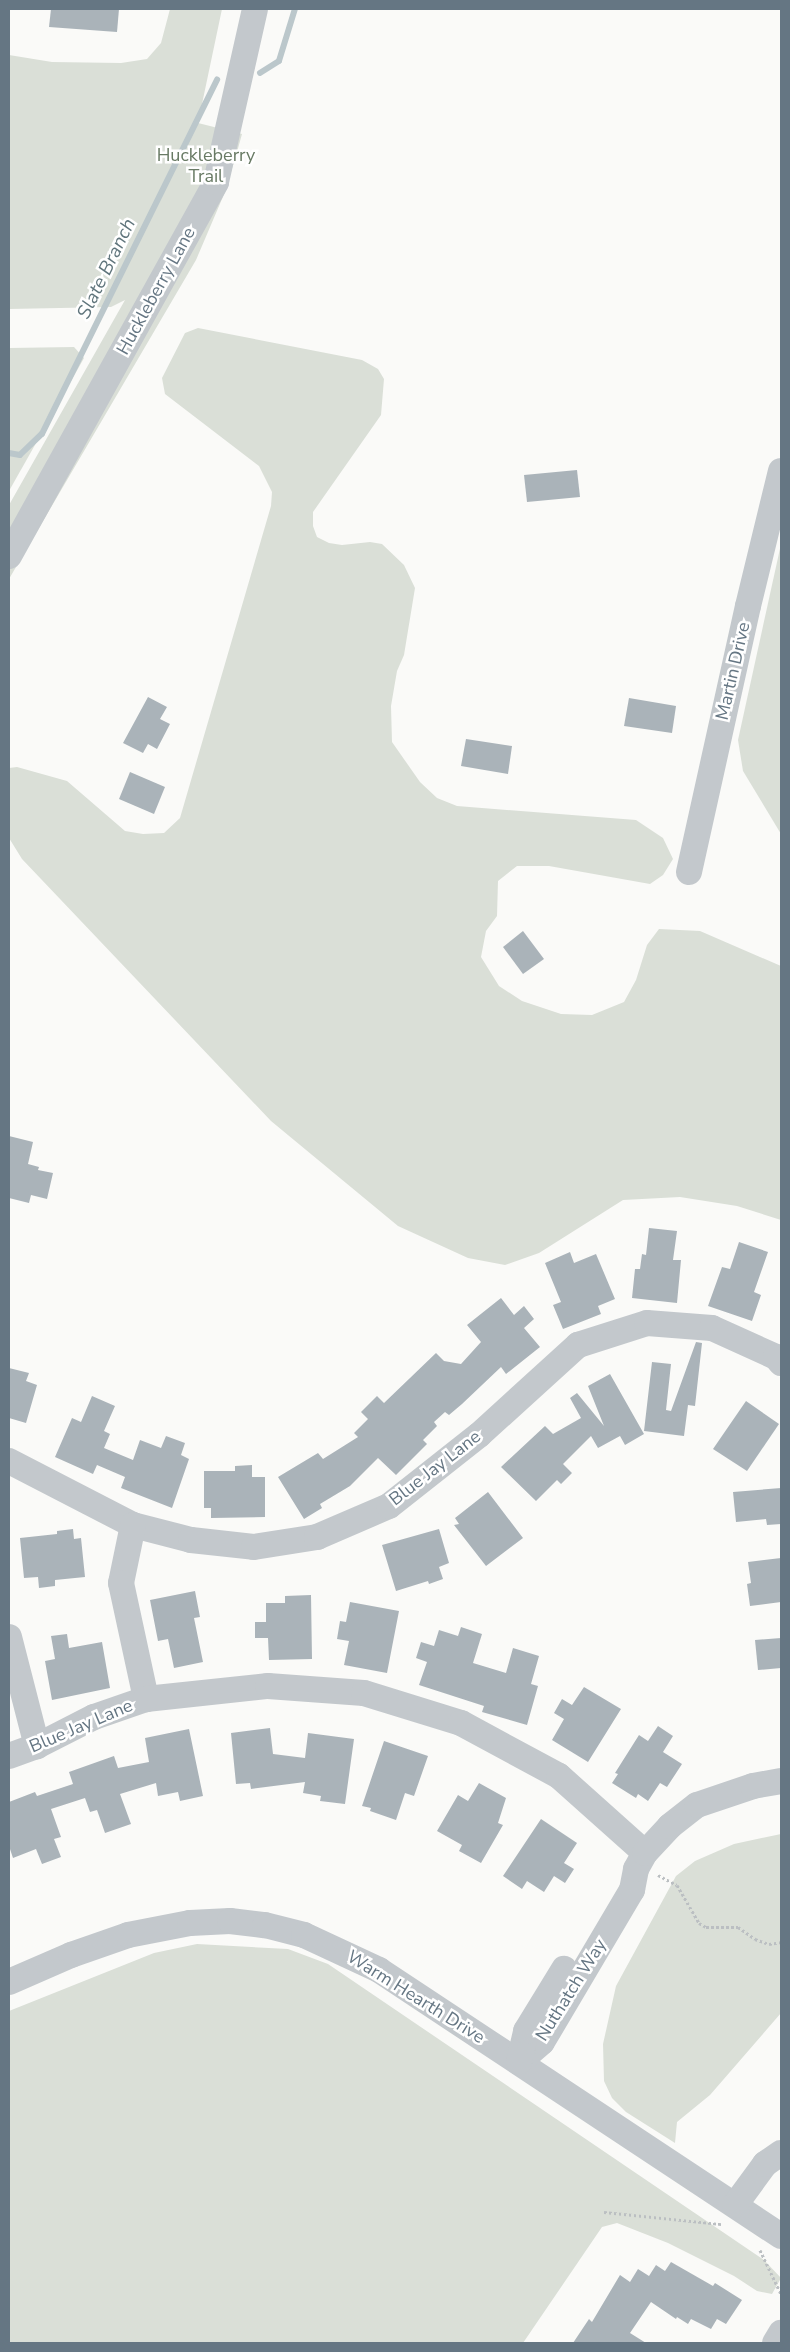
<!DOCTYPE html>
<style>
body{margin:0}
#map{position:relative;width:790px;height:2352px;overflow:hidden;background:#fafaf8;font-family:"Nunito Sans",sans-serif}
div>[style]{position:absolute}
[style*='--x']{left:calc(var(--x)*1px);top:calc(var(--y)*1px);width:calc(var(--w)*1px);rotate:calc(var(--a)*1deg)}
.green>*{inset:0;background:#dadfd7}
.stream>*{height:5.5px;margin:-2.75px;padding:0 2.75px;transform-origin:2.75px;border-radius:2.75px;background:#bbc7cb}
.building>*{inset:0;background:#aab3b9}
.path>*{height:3px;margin-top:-1.5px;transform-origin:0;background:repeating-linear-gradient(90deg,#bbbfc2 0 2.5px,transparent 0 5px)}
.minor>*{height:26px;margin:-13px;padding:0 13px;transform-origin:13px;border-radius:13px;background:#c3c8cc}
span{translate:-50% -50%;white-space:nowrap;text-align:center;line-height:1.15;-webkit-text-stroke:5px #fff;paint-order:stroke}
.park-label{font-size:18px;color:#687a64}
.street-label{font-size:18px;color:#657683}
.water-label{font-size:19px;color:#60757c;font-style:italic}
.frame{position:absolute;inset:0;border:10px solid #657683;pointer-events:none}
</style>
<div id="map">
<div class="green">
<div style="clip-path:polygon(170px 9px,222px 9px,198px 123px,242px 134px,237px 152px,225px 192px,196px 260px,9px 579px,9px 505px,125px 300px,111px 307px,9px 309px,9px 55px,52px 62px,121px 63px,147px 59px,161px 43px)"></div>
<div style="clip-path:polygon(198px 328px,362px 360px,378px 369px,384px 379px,381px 415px,313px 512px,313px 526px,317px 537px,329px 543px,342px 545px,370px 542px,382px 544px,404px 565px,415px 588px,404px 655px,397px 671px,391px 706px,392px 742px,420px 782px,437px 798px,457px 806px,636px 820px,663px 838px,673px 859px,663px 875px,650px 884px,549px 866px,517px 866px,498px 881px,497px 916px,486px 931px,481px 957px,499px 986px,522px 1001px,561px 1014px,592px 1015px,624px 1002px,636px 980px,647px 945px,659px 929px,700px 931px,781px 966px,781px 1220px,737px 1206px,680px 1197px,623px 1200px,539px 1253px,505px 1265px,468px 1258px,398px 1226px,271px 1121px,22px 859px,9px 838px,9px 768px,17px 767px,67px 781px,125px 831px,143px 834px,164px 833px,180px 818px,271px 506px,272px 492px,259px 466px,165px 394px,162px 378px,185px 333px)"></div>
<div style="clip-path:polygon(74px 347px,84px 358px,9px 491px,9px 348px)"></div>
<div style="clip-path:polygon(781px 544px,781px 834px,743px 771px,738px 740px)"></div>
<div style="clip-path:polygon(781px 1834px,781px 2013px,710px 2095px,677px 2122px,675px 2143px,626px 2112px,612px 2098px,604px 2081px,603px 2044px,616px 1986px,676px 1876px,695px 1861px,734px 1844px)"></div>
<div style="clip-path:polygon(197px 1944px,288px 1949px,328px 1964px,764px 2260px,781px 2278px,772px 2294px,757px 2291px,734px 2276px,668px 2243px,617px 2223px,602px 2227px,523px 2343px,9px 2343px,9px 2011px,154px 1953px)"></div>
</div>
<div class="stream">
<div style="--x:260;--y:73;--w:22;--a:-32"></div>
<div style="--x:279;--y:61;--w:54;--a:-72.9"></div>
<div style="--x:9;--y:453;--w:11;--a:10"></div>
<div style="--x:20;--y:455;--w:30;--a:-44"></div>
<div style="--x:42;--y:434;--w:395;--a:-63.7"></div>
</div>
<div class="building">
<div style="clip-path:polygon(51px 9px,119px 9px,117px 32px,49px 27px)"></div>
<div style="clip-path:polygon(577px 470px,580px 497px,527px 502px,524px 475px)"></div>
<div style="clip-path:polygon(148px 697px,167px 707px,160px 719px,170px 724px,157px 749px,148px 744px,143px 753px,123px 743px)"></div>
<div style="clip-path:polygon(629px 698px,676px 706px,672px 733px,624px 726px)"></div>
<div style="clip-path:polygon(466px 739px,512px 746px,508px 774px,461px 766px)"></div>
<div style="clip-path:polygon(130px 772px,165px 787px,154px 814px,119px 799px)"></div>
<div style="clip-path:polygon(523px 931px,544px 959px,523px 974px,503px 947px)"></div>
<div style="clip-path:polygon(9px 1136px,33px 1142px,28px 1164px,39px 1167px,38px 1170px,53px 1173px,47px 1199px,31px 1195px,29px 1203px,9px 1198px)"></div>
<div style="clip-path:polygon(649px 1228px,677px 1231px,673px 1260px,681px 1260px,677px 1303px,632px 1298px,635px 1269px,640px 1269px,642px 1254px,646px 1255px)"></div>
<div style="clip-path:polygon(739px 1242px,768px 1252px,754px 1292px,761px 1295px,752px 1321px,708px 1306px,722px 1267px,730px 1269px)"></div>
<div style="clip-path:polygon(570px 1252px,574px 1263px,596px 1254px,615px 1299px,598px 1306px,601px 1314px,563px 1329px,553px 1305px,561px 1302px,545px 1263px)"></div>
<div style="clip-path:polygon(501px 1298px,514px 1315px,524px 1306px,534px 1319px,524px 1328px,540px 1347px,506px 1374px,501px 1367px,462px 1404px,449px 1415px,445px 1412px,434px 1422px,437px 1426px,423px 1440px,427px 1444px,396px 1475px,378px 1458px,350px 1486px,320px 1504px,322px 1508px,304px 1519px,278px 1477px,318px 1453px,323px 1459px,358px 1437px,354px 1433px,368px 1419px,361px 1412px,377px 1396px,384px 1403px,436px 1353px,444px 1361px,461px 1364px,481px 1342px,467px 1325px)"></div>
<div style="clip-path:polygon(696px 1342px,702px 1343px,695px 1406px,688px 1405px,684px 1436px,644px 1431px,652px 1362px,671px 1364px,666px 1410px,671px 1411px)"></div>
<div style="clip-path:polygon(9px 1368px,29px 1373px,26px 1381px,37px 1385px,26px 1423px,9px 1418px)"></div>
<div style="clip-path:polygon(610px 1374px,644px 1434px,625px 1445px,620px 1436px,598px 1448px,591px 1436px,563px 1464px,572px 1473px,561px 1484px,557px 1480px,536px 1501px,501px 1467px,545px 1426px,553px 1434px,581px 1418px,570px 1398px,577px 1393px,604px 1426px,588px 1386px)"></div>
<div style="clip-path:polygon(92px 1396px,115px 1406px,104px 1431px,110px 1434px,104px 1448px,133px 1460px,140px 1440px,161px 1448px,166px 1436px,185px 1443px,181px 1455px,189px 1459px,172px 1508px,121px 1488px,125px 1477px,97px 1465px,93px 1474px,55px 1457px,72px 1418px,81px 1422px)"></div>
<div style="clip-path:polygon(746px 1401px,779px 1424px,747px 1471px,713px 1449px)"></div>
<div style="clip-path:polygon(252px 1465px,252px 1477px,265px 1477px,265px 1517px,211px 1518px,211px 1508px,204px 1508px,204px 1471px,235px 1471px,235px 1466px)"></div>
<div style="clip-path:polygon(781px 1488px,781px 1524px,767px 1525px,766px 1519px,736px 1522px,733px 1492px)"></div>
<div style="clip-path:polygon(488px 1492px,523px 1538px,486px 1566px,454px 1525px,459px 1524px,455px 1518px)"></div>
<div style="clip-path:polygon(73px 1529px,74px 1539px,81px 1538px,85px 1577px,55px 1580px,55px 1586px,39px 1588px,38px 1577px,24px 1578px,20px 1538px,57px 1534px,57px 1531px)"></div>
<div style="clip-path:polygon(439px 1529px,449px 1563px,439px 1567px,443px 1579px,429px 1584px,428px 1581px,396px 1591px,382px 1545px)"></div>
<div style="clip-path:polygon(781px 1558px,781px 1602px,750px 1606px,747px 1584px,751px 1583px,748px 1562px)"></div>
<div style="clip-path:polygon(195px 1591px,200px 1617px,194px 1618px,203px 1662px,174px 1668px,168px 1639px,158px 1641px,150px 1600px)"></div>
<div style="clip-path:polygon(311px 1595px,312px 1659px,269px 1660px,268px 1638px,255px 1638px,255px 1622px,266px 1622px,266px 1603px,285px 1603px,285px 1596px)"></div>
<div style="clip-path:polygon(350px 1602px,399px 1611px,387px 1673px,344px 1665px,349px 1641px,337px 1639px,340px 1621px,346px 1622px)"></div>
<div style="clip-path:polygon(461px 1627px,482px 1634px,473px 1663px,506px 1673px,513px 1648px,539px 1656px,531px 1684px,538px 1686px,527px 1725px,482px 1712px,484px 1706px,419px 1685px,427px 1662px,416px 1658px,421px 1642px,434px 1646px,439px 1630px,458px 1636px)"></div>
<div style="clip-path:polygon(67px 1634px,69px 1648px,102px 1642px,110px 1688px,52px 1700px,45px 1661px,55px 1659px,51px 1636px)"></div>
<div style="clip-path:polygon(781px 1638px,781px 1668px,758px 1670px,755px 1640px)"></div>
<div style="clip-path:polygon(584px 1687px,621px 1709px,588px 1762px,552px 1740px,564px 1719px,554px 1713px,562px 1699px,572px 1705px)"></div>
<div style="clip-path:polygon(658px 1726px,673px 1736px,663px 1752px,682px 1764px,667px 1787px,660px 1783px,648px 1801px,638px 1794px,636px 1798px,612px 1783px,618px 1774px,615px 1773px,639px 1735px,648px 1741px)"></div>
<div style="clip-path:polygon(270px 1728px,273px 1754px,305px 1758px,308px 1733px,354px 1739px,345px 1804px,320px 1801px,321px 1796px,303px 1793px,305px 1782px,251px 1789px,250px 1783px,236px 1784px,231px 1733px)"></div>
<div style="clip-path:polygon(189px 1729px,203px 1796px,180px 1801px,178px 1792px,158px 1796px,156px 1783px,120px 1794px,131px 1824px,105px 1833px,97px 1810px,90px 1812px,85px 1798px,51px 1809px,61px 1837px,54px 1839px,61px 1857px,42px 1864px,36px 1849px,13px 1858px,9px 1846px,9px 1802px,35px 1792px,37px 1796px,73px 1784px,69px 1772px,114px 1756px,118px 1768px,149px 1762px,145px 1738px)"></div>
<div style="clip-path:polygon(384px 1741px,428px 1756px,414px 1796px,405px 1793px,396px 1820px,370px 1811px,371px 1808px,362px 1806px)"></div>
<div style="clip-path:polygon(479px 1783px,506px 1798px,498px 1823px,503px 1825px,481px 1863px,459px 1851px,462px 1845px,437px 1831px,458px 1795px,468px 1801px)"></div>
<div style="clip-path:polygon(541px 1819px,577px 1843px,564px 1863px,574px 1869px,565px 1883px,554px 1876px,544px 1892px,527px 1881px,522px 1889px,503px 1876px)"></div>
<div style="clip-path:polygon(671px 2262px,713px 2286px,715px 2283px,742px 2300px,726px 2324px,717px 2319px,711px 2329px,691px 2319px,688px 2324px,677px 2317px,676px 2319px,651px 2302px,630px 2333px,646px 2343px,573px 2343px,589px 2319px,592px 2322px,620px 2275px,630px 2282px,638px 2269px,649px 2276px,656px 2265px,665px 2271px)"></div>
</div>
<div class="path">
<div style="--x:658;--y:1875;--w:21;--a:28"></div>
<div style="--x:677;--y:1885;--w:44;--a:59.9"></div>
<div style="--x:699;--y:1923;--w:8;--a:30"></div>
<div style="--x:706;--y:1927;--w:32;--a:0"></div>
<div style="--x:738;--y:1927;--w:21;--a:35"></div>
<div style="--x:755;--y:1939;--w:15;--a:20"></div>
<div style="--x:769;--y:1944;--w:12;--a:-9"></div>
<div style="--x:604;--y:2212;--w:118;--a:5.9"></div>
<div style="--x:760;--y:2250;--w:49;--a:64.5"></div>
</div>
<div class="minor">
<div style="--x:9;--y:556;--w:427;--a:-61"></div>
<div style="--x:216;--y:182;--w:177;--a:-77.3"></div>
<div style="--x:689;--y:872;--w:272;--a:-77.5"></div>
<div style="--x:748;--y:606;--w:139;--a:-76.3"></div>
<div style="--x:9;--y:1461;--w:140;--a:27.3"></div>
<div style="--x:133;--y:1525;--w:60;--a:14.5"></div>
<div style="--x:191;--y:1540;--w:63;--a:6.3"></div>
<div style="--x:254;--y:1547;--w:64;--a:-9"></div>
<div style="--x:317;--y:1537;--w:78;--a:-23.3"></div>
<div style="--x:389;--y:1506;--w:115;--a:-38.3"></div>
<div style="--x:479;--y:1435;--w:134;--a:-42.3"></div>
<div style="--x:578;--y:1345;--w:72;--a:-17.7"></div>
<div style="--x:647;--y:1323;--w:65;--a:4.4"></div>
<div style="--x:712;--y:1328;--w:70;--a:24.4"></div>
<div style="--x:776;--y:1357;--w:8;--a:50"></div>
<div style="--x:133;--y:1525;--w:59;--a:101.7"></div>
<div style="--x:121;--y:1583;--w:119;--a:77.8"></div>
<div style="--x:9;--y:1637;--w:113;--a:75.6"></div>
<div style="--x:9;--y:1756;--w:30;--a:-20"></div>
<div style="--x:37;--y:1746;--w:64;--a:-27"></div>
<div style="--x:94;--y:1717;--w:55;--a:-19.1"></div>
<div style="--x:146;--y:1699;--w:123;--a:-6.1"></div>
<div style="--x:268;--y:1686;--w:96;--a:4.2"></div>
<div style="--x:364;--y:1693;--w:102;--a:17.2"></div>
<div style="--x:461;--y:1723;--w:111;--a:28.4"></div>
<div style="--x:559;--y:1776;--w:115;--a:41.8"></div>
<div style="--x:9;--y:1982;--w:68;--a:-23.5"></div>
<div style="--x:71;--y:1955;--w:60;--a:-19.3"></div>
<div style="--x:128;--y:1935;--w:63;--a:-11"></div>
<div style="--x:190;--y:1923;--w:40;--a:-2.9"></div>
<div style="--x:230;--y:1921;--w:35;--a:7"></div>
<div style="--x:265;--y:1925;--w:40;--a:14.4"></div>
<div style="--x:304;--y:1935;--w:83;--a:25"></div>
<div style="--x:379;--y:1970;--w:482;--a:33.5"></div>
<div style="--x:519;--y:2062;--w:30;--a:-41"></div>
<div style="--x:542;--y:2042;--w:177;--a:-59.4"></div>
<div style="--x:632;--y:1890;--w:21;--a:-79"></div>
<div style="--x:636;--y:1869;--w:18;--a:-61"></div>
<div style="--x:645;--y:1853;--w:37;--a:-47"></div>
<div style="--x:670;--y:1826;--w:34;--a:-38"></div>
<div style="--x:697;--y:1805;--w:59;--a:-18.7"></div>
<div style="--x:753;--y:1786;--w:28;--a:-10"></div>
<div style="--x:519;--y:2062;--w:32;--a:-77"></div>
<div style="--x:526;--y:2031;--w:73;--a:-58.5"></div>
<div style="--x:735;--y:2205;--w:51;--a:-53.8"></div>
<div style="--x:765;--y:2164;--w:19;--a:-35"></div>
<div style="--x:775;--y:2343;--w:12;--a:-59"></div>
</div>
<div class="park-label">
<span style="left:206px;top:166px">Huckleberry<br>Trail</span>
</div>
<div class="street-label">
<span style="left:156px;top:291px;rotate:-61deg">Huckleberry Lane</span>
<span style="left:733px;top:671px;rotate:-77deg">Martin Drive</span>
<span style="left:435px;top:1468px;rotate:-38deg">Blue Jay Lane</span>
<span style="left:81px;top:1726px;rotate:-23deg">Blue Jay Lane</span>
<span style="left:571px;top:1990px;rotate:-58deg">Nuthatch Way</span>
<span style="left:416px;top:1997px;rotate:32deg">Warm Hearth Drive</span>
</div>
<div class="water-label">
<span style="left:107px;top:269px;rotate:-64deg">Slate Branch</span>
</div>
<div class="frame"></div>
</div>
